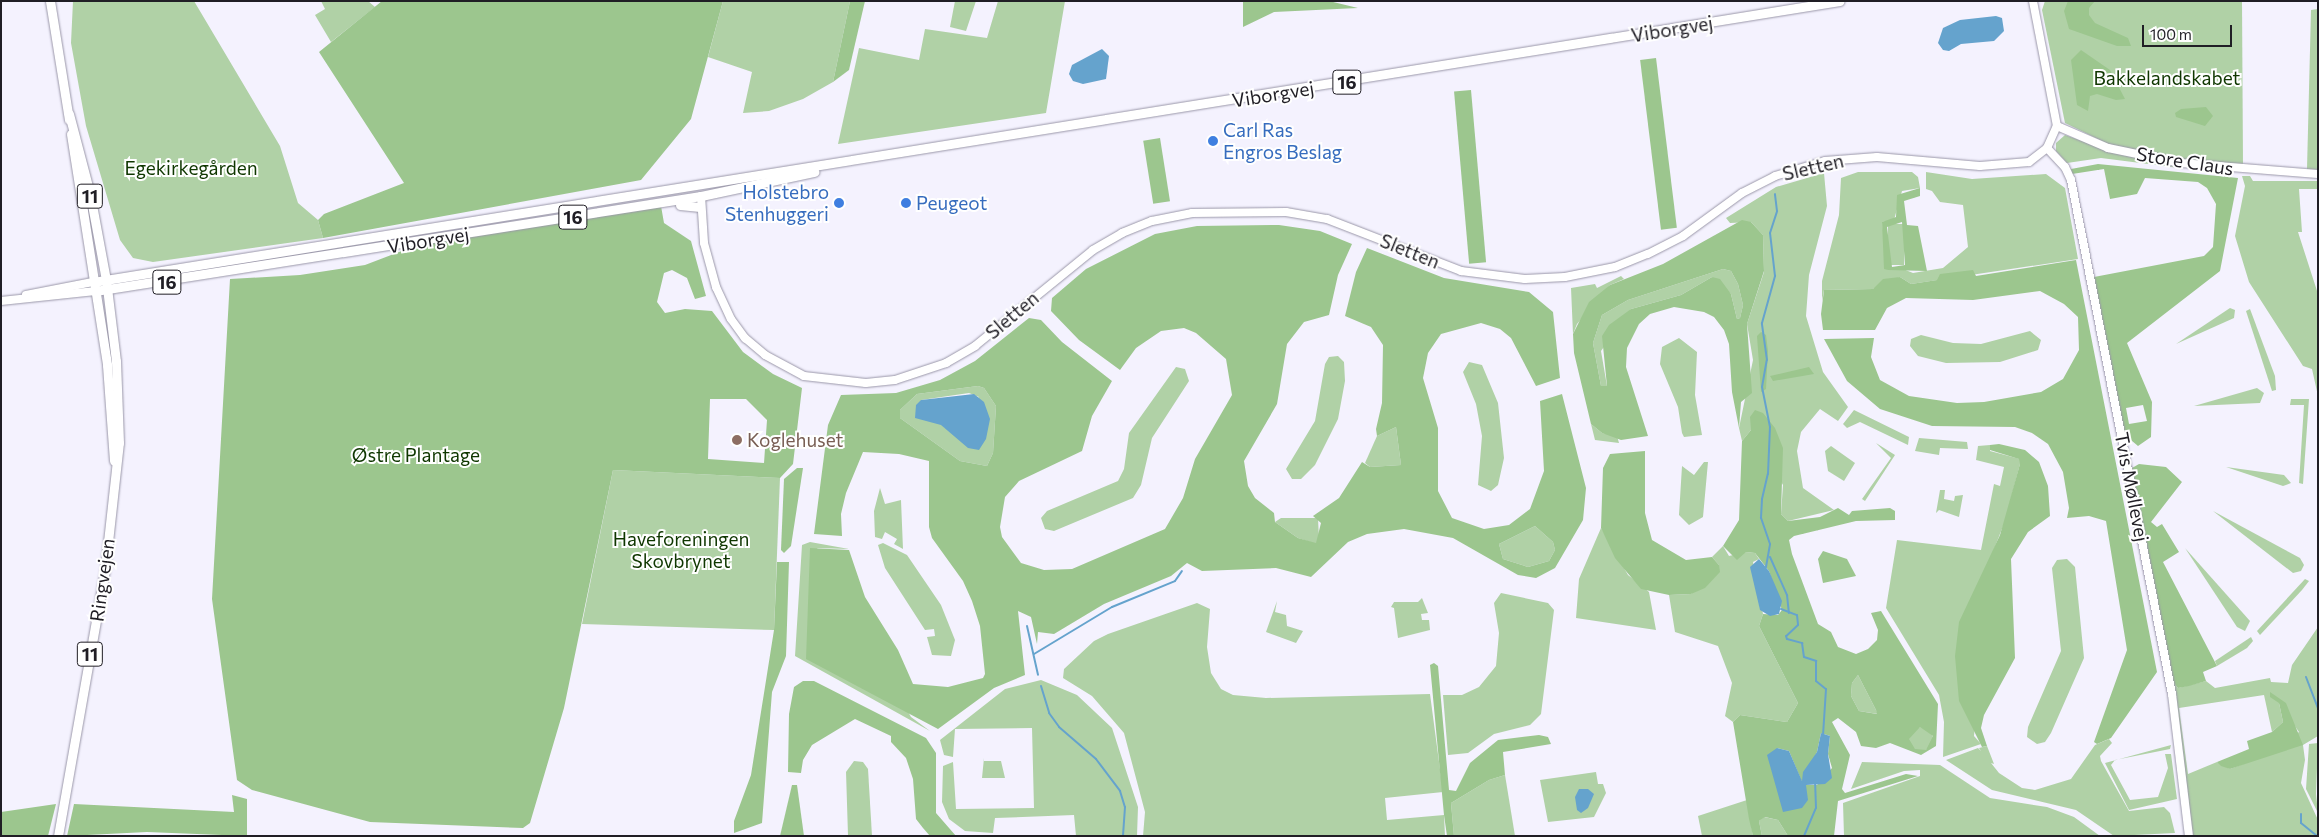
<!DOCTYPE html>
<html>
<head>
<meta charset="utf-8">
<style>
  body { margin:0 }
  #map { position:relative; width:2319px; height:837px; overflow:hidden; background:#f4f2fe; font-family:Commissioner,sans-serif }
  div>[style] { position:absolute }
  .green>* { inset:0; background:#b0d1a6; transform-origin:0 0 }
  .round { border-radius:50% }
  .forest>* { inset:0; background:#9cc68e; transform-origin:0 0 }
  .water>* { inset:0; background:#65a3cd }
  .stream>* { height:2px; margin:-1px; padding:0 1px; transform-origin:1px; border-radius:1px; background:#65a3cd }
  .roads { filter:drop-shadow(0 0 1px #9a97a9) drop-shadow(0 0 1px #9a97a9) }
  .secondary>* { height:8px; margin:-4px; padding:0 4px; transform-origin:4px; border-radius:4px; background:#fff }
  .primary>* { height:9px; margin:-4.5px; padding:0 4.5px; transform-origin:4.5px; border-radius:4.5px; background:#fff }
  .dots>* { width:14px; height:14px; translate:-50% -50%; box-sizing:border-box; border:2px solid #fff; border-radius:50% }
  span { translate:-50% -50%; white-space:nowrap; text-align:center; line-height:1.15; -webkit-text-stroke:4px #fff; paint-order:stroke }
  .shield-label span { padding:1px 4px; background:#fff; border:1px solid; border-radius:4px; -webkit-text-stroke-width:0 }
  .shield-label { font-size:18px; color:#201e25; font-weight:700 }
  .street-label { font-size:19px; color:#201e25 }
  .park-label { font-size:19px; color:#0f3700 }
  .shop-label { font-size:19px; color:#366cbe }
  .left { translate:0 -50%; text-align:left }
  .right { translate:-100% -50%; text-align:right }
  .education-label { font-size:19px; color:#785e54 }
  .frame { position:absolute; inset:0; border:2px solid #201e25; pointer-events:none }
  .scale { position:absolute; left:2142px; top:25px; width:90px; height:22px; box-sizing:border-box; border:2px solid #201e25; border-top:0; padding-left:6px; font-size:15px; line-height:18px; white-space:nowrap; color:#201e25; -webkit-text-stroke:4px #fff; paint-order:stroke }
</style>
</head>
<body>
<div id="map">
  <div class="green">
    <div style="clip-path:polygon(73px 1px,194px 1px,280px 146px,298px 203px,318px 220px,323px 238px,153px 262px,133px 258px,120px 240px,86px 126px,71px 43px)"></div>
    <div style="clip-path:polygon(321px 1px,368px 1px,375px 7px,331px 42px,315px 15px,325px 9px)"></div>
    <div style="clip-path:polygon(723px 1px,850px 1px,833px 82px,803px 99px,769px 111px,743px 113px,752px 72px,708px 57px)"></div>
    <div style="clip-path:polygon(955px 1px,976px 1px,966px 31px,950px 27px)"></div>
    <div style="clip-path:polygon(998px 1px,1065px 1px,1046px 113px,838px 144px,859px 48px,919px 60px,925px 29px,987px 38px)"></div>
    <div style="clip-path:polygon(2045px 1px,2242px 1px,2243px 165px,2196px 162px,2108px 144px,2065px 123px,2042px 10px)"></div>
    <div style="clip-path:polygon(2318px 9px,2318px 170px,2307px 169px,2311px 10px)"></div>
    <div style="clip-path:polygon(2065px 135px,2119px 154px,2180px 168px,2101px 158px,2067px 163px,2056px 151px,2056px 143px)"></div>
    <div style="clip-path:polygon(1858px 172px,1912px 172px,1918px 177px,1920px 188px,1902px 191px,1894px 220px,1882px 222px,1888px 270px,1903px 269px,1913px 273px,1943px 268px,1968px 247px,1963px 205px,1940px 202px,1932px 191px,1926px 189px,1926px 172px,1972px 179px,2046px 174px,2065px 188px,2078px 259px,1911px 284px,1900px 277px,1873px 289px,1824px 290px,1822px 301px,1822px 281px,1839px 215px,1841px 178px)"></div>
    <div style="clip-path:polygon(1824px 173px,1827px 206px,1809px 275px,1806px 316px,1823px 372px,1848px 407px,1838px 421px,1820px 409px,1801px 432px,1797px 451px,1803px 488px,1834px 510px,1788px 521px,1781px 514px,1783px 485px,1751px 430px,1742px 441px,1739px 428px,1753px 360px,1747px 324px,1764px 272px,1763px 235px,1751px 222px,1730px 223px,1726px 218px,1776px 187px)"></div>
    <div style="clip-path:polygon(2242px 176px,2250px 176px,2253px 181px,2318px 181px,2318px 189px,2299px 189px,2302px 232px,2298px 232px,2318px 294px,2318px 396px,2312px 369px,2303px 366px,2249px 282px,2235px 236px,2245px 186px)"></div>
    <div style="left:1888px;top:224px;width:16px;height:41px"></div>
    <div style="clip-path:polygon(1723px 269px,1731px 271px,1738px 284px,1743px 305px,1740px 318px,1737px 319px,1731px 294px,1712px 277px,1681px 295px,1631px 309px,1601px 351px,1607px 386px,1601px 386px,1593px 343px,1602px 315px,1628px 300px)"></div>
    <div style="clip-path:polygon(1621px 276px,1624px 279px,1610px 285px,1577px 324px,1573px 334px,1571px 288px,1595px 284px,1597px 288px)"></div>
    <div style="clip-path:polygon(2230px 308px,2235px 310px,2234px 318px,2176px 344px)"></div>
    <div style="clip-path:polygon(2250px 309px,2275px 376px,2276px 390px,2272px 391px,2246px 311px)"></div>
    <div style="clip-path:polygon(2030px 331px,2041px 340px,2038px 350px,2000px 362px,1946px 363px,1918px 356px,1910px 346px,1911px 339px,1921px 335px,1953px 343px,1981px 344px)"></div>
    <div style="clip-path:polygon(1679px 338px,1697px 352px,1695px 395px,1702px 435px,1684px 437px,1682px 433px,1678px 407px,1660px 364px,1662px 347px)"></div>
    <div style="clip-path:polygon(1338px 356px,1344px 362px,1345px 381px,1338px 419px,1315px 465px,1301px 479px,1292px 479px,1286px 469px,1315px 421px,1325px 364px,1329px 357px)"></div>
    <div style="clip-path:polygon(1469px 362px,1482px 365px,1498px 403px,1504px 458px,1498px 485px,1491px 491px,1478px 485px,1482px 436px,1476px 404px,1463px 372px)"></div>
    <div style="clip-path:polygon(1176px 367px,1185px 369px,1189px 381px,1152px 438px,1141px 485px,1133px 498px,1054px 531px,1045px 529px,1041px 518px,1047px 511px,1118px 481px,1124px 469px,1129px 433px)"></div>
    <div style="clip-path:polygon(evenodd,978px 386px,984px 388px,996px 406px,993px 453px,987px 466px,960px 461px,900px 418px,900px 410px,917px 394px,978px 386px,969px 393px,979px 397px,945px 428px,921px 400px,969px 393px)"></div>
    <div style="clip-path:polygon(2257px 388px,2264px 393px,2260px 403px,2194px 406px)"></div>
    <div style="clip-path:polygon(2291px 399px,2309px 399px,2303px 484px,2299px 483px,2304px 405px,2290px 405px)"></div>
    <div style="clip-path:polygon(1854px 410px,1909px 437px,1908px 445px,1860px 422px,1847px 428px,1843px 424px)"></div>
    <div style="clip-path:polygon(1591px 424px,1602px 433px,1617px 436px,1619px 443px,1595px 440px)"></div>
    <div style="clip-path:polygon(1396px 427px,1401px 465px,1370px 467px,1365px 463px,1377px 436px)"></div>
    <div style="clip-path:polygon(1919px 438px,1967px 442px,1968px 449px,1940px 448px,1939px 455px,1915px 451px)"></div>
    <div style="clip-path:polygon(1876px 443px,1895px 455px,1865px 501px,1862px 499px,1891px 458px)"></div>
    <div style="clip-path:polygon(1990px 445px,1990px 451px,2020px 459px,2020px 464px,2005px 521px,1989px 562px,1974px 736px,1981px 744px,1943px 757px,1944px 722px,1939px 695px,1886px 608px,1897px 540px,1981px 550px,1994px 484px,2000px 486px,2004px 467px,1976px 460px,1978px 446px)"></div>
    <div style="clip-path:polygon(1831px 446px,1855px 463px,1844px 481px,1828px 471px,1825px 451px)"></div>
    <div style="clip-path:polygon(1704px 462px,1708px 462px,1703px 517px,1689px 525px,1679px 515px,1682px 466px,1694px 475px)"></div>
    <div style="clip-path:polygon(2226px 467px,2284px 475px,2291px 483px,2283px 486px)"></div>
    <div style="clip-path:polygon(613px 470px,780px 478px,774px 630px,582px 624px)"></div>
    <div style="clip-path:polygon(880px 488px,885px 504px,901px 500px,903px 549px,894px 544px,897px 539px,885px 532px,882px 539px,875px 537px,874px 511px)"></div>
    <div style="clip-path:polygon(1940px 490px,1945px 490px,1944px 499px,1954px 501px,1955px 496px,1963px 495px,1959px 517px,1939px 510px,1936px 513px)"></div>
    <div style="clip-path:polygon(2213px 511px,2300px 558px,2304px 565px,2301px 571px,2293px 573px)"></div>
    <div style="clip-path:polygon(1281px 518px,1318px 518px,1319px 540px,1316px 544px,1298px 538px,1275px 522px)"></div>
    <div style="clip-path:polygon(1535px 526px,1553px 542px,1555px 550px,1549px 561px,1528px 567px,1503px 559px,1499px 544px)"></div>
    <div style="clip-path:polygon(1601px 528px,1628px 575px,1649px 592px,1656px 630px,1576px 618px,1579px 579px)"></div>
    <div style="clip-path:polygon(810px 542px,849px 549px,817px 548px,911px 717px,930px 731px,795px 656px,802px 545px)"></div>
    <div style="clip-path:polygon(883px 543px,907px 555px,941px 605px,955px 640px,951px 656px,932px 655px,927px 637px,935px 636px,934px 629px,925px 630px,885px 568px,878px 545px)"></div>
    <div style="clip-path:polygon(1723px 546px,1729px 556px,1746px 552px,1755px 553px,1759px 559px,1753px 562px,1763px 614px,1759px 626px,1798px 703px,1787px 722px,1740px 715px,1733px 722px,1725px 716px,1732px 683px,1718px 646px,1675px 632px,1669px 595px,1691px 594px,1719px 565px,1712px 557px)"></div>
    <div style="clip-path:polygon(2185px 548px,2250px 621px,2245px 631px,2237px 627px)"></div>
    <div style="clip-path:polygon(2067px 559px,2075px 567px,2084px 658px,2051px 733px,2045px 742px,2037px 744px,2027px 737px,2028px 727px,2061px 651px,2052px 568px,2057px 560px)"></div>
    <div style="clip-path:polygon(2305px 579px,2309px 581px,2302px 590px,2260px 635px,2257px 631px)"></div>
    <div style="clip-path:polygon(1501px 593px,1548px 603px,1554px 610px,1541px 714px,1530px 725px,1494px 734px,1468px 753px,1448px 755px,1443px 695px,1462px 695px,1479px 687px,1496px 666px,1499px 633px,1494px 603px)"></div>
    <div style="clip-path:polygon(1422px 598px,1428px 613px,1421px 614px,1422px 620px,1429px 620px,1430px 630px,1398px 638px,1394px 608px,1391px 607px,1394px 602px,1418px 602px)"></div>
    <div style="clip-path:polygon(1277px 601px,1275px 612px,1286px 615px,1287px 626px,1303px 631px,1296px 643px,1266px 632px)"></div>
    <div style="clip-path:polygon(1197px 603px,1210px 609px,1207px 647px,1211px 673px,1221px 689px,1233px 695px,1266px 698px,1430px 694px,1443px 792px,1385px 798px,1387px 820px,1444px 815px,1445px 836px,1143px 836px,1145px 812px,1124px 733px,1092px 696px,1063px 678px,1064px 669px,1094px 641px,1108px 634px)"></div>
    <div style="clip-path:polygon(evenodd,2318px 627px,2318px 736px,2303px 745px,2305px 760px,2301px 783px,2318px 820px,2318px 836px,2193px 836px,2173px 682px,2178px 688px,2206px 681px,2215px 688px,2270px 678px,2271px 682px,2288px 683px,2292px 665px,2318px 627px,2264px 695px,2272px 732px,2283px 722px,2279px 703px,2299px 732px,2259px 758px,2230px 769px,2217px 762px,2188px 774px,2179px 708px,2264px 695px)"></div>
    <div style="clip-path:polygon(2251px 637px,2253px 641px,2247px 648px,2217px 666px,2215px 661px)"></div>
    <div style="clip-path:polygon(1858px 675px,1876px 710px,1878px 714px,1859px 711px,1851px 696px,1852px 683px)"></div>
    <div style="clip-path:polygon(1041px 680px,1077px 695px,1112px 728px,1138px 807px,1137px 836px,1076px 836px,1074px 815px,995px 818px,993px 833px,965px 831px,949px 819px,942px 802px,943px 766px,953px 762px,956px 809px,1034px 808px,1032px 728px,955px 729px,953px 757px,944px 755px,940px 740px,1005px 689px)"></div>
    <div class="round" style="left:1909px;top:727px;width:24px;height:24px"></div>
    <div style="clip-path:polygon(2109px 739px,2112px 743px,2100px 756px,2101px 761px,2129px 811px,2164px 807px,2170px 813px,2175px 833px,2114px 836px,2076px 810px,1992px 790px,1946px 760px,1978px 748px,1981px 751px,1979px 748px,1987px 746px,1994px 764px,1991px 763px,1999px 773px,2022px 788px,2035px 790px,2071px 779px,2095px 745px)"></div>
    <div style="clip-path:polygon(2318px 743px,2316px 794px,2318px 813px,2306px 789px,2309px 744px)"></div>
    <div style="clip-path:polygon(2171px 745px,2170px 749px,2115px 760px,2111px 765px,2130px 800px,2158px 797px,2168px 768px,2165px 754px,2171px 754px,2177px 799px,2129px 810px,2105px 763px)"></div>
    <div style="clip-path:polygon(984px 758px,984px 761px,1001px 761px,1005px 778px,982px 778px)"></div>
    <div style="clip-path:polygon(854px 761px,863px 762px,868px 769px,872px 836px,848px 836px,846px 772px)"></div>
    <div style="clip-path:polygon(1862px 762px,1940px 765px,1990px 798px,2047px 807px,2074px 817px,2100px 836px,1844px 836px,1843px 803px,1920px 776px,1920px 770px,1904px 771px,1851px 789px)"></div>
    <div style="clip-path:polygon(1596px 772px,1598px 784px,1603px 784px,1606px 793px,1594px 817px,1548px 822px,1540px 780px)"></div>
    <div style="clip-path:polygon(1505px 775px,1515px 836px,1454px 836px,1451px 803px,1489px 780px)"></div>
    <div style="clip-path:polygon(1747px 800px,1753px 836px,1702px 836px,1698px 816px)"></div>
    <div style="clip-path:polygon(1764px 817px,1778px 820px,1788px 836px,1762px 836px,1759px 821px)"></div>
  </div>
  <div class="forest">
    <div style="clip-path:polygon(382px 1px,723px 1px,691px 119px,641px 180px,323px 238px,318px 220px,324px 214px,404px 183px,319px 52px)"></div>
    <div style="clip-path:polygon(850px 1px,865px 1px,849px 70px,833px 82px)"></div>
    <div style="clip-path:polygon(1243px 1px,1329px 1px,1358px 8px,1274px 12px,1243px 27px)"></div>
    <div style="clip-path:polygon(2068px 1px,2095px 1px,2089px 8px,2089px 15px,2095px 23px,2128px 38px,2131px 46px,2117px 46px,2069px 29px,2064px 11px)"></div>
    <div style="clip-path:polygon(2081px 50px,2110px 70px,2125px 99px,2116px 100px,2097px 94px,2090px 96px,2088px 111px,2077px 105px,2071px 60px)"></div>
    <div style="left:1656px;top:58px;width:171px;height:16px;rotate:83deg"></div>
    <div style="left:1471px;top:90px;width:173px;height:17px;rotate:85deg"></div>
    <div style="clip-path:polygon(2206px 107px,2213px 116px,2205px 126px,2176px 117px,2175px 113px,2181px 109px)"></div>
    <div style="left:1160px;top:138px;width:64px;height:17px;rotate:81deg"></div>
    <div style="clip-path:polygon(evenodd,2098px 164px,2238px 178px,2220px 271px,2127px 343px,2152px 402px,2151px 437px,2138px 446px,2125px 435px,2094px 277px,2204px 256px,2213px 247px,2216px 204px,2207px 188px,2198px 182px,2145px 178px,2137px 194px,2110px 199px,2104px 169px,2072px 174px,2071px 169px,2098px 164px,2143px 405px,2147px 421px,2129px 424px,2126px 408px,2143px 405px)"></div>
    <div style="clip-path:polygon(evenodd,1920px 188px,1920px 196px,1904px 201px,1907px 225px,1918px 226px,1927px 271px,1888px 270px,1884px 269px,1882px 222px,1896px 217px,1897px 195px,1920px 188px,1902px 222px,1905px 265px,1892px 267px,1887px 227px,1902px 222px)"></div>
    <div style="clip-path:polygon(evenodd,661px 206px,664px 223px,691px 241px,706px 296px,695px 299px,687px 278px,672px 270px,664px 273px,657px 302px,665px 313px,685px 309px,712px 311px,743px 352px,773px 374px,802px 388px,793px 464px,780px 478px,613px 470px,564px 708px,530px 823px,523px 828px,370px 822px,252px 790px,237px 780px,212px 599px,230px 279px,300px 275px,365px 265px,420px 244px,661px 206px,710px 399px,746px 399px,767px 420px,764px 463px,708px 459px,710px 399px)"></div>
    <div style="clip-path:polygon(evenodd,1742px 220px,1751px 222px,1763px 235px,1764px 271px,1747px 324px,1752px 393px,1741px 402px,1739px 428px,1732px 392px,1729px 344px,1724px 330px,1714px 317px,1704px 312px,1674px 307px,1650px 314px,1639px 324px,1627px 348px,1626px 367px,1648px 436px,1621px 440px,1602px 433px,1591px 424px,1574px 353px,1573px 334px,1589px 302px,1610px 285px,1663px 264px,1742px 220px,1723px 269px,1731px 271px,1738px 284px,1743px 305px,1740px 318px,1737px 319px,1731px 294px,1720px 279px,1712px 277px,1681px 295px,1631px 309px,1609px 325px,1602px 336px,1607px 386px,1601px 386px,1593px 343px,1602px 315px,1628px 300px,1723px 269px)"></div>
    <div style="clip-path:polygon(evenodd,1279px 225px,1320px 231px,1352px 244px,1338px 275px,1329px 315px,1304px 322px,1287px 344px,1277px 404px,1244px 461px,1248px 486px,1255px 498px,1274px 513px,1275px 522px,1298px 538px,1316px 543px,1321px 523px,1313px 516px,1339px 498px,1362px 462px,1370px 467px,1401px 465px,1396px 427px,1377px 436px,1376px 429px,1382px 403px,1383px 345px,1371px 327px,1345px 316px,1356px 272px,1367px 248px,1444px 278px,1529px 292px,1553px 312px,1560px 378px,1536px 386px,1511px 338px,1500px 329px,1481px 323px,1441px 334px,1428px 353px,1423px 378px,1438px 428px,1438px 491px,1452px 518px,1484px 529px,1509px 525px,1530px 509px,1544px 471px,1540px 401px,1562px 394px,1586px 488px,1583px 520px,1555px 568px,1536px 578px,1518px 575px,1453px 538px,1404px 529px,1367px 534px,1348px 542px,1311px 577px,1276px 568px,1202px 571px,1187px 563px,1171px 576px,1104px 604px,1054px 634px,1038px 632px,1037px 644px,1031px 617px,1018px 611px,1025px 675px,994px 688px,938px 729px,806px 659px,810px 548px,849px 550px,865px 597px,898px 650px,913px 684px,948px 687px,983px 678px,985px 674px,980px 626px,972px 601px,963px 581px,932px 538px,929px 527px,929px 461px,899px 454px,863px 452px,846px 493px,841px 514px,842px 536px,814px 534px,828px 425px,841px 395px,896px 393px,940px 380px,975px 361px,1029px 318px,1041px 320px,1062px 342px,1112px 381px,1092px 416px,1082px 451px,1019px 481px,1005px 497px,1000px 527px,1002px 537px,1021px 563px,1044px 570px,1072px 569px,1165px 529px,1183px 498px,1195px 459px,1232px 395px,1226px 359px,1196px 333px,1184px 328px,1161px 331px,1136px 348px,1120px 370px,1079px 340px,1051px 311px,1052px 298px,1086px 269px,1155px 234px,1197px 226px,1279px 225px,978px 386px,984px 388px,996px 406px,993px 453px,987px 466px,960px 461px,900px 418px,900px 410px,917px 394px,978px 386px,1279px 225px,1535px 526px,1553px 542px,1555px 550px,1549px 561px,1528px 567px,1503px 559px,1499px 544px,1535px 526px)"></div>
    <div style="clip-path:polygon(2076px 260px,2157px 672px,2111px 738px,2097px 744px,2094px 742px,2127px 650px,2106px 521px,2089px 516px,2067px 518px,2069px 508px,2063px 472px,2048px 444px,2032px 433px,2015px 427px,1932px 426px,1880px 409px,1847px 381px,1824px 339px,1874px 338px,1871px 357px,1880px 380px,1909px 396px,1957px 403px,1984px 402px,2041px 392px,2063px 379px,2079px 350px,2078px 317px,2064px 304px,2040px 291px,1973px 300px,1906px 298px,1887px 308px,1875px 330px,1823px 330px,1821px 314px,1824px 290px,1873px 289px,1883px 279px,1900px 277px,1911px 284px,1937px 280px,1940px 274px,1973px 270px,1976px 276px)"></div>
    <div style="clip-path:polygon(1761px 332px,1766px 335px,1768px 351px,1766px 389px,1761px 392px,1757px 336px)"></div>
    <div style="clip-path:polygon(1809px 367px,1814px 374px,1773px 381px,1770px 376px)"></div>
    <div style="clip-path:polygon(evenodd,1755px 410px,1763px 413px,1775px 428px,1783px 448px,1781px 514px,1788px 521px,1820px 517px,1838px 508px,1849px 515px,1852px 511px,1890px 508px,1895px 511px,1895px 520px,1856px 521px,1794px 536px,1789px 540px,1792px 554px,1818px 624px,1831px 632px,1838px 647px,1856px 654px,1868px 649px,1877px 640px,1878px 630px,1871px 613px,1881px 611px,1938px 704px,1936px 746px,1921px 755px,1890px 743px,1876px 748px,1861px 746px,1856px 732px,1838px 718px,1832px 722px,1850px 755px,1842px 789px,1845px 793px,1906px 774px,1918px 776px,1838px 801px,1834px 836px,1788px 836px,1778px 820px,1765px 817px,1759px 821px,1762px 836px,1753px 836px,1749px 819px,1733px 722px,1740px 715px,1787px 722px,1798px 703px,1759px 626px,1763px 614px,1778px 615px,1782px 610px,1769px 571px,1755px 553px,1746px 552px,1737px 560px,1723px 546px,1739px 520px,1742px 441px,1751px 430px,1750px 417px,1755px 410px,1858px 675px,1876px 710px,1877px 714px,1859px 711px,1851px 696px,1852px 683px,1858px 675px,1755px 410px,1920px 727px,1933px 736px,1926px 750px,1915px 749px,1909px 739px,1920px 727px,1755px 410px,1821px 733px,1830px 736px,1828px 754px,1832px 768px,1817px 785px,1806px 785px,1805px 792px,1777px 748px,1789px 751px,1802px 782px,1817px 752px,1821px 733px)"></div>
    <div style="clip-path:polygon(1999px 444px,2025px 450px,2039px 462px,2048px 486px,2050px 516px,2028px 532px,2011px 559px,2015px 658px,1984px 715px,1981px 728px,1987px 746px,1982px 747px,1959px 701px,1955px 656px,1959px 622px,2000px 535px,2020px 464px,2019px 459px,1990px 450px,1990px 445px)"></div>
    <div style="clip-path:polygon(1645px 451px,1645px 513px,1652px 540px,1686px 560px,1712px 557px,1719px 565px,1720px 572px,1705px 588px,1691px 594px,1669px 595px,1641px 589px,1615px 558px,1601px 528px,1603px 468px,1610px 454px)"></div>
    <div style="clip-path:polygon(2139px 464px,2166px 467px,2182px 482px,2151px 522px,2157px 527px,2162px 524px,2179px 552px,2163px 562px,2217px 666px,2203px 672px,2206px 681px,2189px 686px,2178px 688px,2173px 682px,2132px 468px)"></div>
    <div style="clip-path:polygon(797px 468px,803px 468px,791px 546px,784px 553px,781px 550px,784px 479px)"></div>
    <div style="clip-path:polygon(1823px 551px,1847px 559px,1856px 576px,1823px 583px,1818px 559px)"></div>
    <div style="clip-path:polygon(777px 562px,789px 562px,786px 656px,772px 692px,762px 823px,734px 833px,734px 821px,751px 775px,774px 630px)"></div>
    <div style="clip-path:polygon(1434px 663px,1438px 666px,1449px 790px,1456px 791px,1470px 763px,1498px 740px,1539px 735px,1548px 737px,1551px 744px,1503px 752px,1505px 775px,1489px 780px,1451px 803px,1454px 836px,1447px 836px,1444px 815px,1430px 665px)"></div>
    <div style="clip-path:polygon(803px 681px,814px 681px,926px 738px,936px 753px,936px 813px,956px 836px,930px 836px,923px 828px,916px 819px,913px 779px,906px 758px,891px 742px,891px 736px,855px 719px,812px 745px,803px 760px,801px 773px,788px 772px,789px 714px,794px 687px)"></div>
    <div style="clip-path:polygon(2270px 692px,2286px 703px,2303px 745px,2230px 769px,2221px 766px,2217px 762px,2249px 749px,2247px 741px,2272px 732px,2283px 722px,2279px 703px,2270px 697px)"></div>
    <div style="clip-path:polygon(792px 785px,797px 785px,804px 836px,780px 836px)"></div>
    <div style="clip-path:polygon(232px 795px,247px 799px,247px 836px,147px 832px,67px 836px,74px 804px,234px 812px)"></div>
    <div style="clip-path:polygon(56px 804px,48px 836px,1px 836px,1px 812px)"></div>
  </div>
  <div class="water">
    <div style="clip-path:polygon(1996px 16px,2002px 18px,2004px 31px,1994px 41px,1961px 44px,1949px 51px,1943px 50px,1938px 43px,1943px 28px,1960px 20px)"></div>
    <div style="clip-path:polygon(1102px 49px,1109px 56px,1106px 79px,1083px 84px,1073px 81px,1069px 74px,1072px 65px)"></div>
    <div style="clip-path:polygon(974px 394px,984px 402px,990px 419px,986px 439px,979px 450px,968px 448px,941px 425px,915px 418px,916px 405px,921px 400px)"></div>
    <div style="clip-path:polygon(1759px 559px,1769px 571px,1782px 601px,1779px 614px,1770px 616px,1760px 610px,1750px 567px)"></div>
    <div style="clip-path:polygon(1821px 733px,1830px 736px,1828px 754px,1832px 778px,1825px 784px,1806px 785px,1808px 800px,1802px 808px,1783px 812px,1767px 755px,1777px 748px,1789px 751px,1802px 781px,1803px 772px,1817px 752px)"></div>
    <div style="clip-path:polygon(1579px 789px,1588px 789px,1594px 794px,1588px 808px,1581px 813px,1577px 810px,1575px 797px)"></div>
  </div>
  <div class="stream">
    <div style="left:1770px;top:557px;width:42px;rotate:65.9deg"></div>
    <div style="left:1787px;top:595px;width:18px;rotate:84deg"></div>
    <div style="left:1766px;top:567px;width:23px;rotate:-80deg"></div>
    <div style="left:1770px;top:544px;width:28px;rotate:-109deg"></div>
    <div style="left:1761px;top:518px;width:19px;rotate:-87deg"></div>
    <div style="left:1762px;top:499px;width:26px;rotate:-77deg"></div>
    <div style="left:1768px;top:474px;width:47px;rotate:-87.6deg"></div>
    <div style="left:1770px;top:427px;width:41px;rotate:-101.3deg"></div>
    <div style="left:1762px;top:387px;width:27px;rotate:-80deg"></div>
    <div style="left:1767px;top:360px;width:37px;rotate:-98deg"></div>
    <div style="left:1762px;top:323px;width:49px;rotate:-74.5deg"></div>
    <div style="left:1775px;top:276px;width:43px;rotate:-96.6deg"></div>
    <div style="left:1770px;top:233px;width:23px;rotate:-72deg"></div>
    <div style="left:1777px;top:211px;width:17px;rotate:-97deg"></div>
    <div style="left:1781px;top:609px;width:17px;rotate:21deg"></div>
    <div style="left:1797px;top:615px;width:10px;rotate:84deg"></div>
    <div style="left:1798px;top:625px;width:16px;rotate:137deg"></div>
    <div style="left:1786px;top:636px;width:3px;rotate:72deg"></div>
    <div style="left:1787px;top:639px;width:16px;rotate:15deg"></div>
    <div style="left:1802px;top:643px;width:14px;rotate:82deg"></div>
    <div style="left:1804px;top:657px;width:13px;rotate:18deg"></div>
    <div style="left:1816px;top:661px;width:20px;rotate:90deg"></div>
    <div style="left:1816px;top:681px;width:13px;rotate:39deg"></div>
    <div style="left:1826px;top:689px;width:46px;rotate:93.7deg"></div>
    <div style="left:1027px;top:626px;width:50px;rotate:77.3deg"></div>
    <div style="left:1034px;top:654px;width:91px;rotate:-31.1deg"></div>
    <div style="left:1112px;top:607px;width:68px;rotate:-22.4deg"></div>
    <div style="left:1175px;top:581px;width:12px;rotate:-55deg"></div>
    <div style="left:2306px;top:677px;width:33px;rotate:69deg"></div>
    <div style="left:1041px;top:686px;width:28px;rotate:73deg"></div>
    <div style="left:1049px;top:713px;width:17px;rotate:54deg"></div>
    <div style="left:1059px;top:727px;width:49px;rotate:40.9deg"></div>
    <div style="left:1096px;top:759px;width:40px;rotate:53deg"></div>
    <div style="left:1120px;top:791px;width:17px;rotate:73deg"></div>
    <div style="left:1125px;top:807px;width:29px;rotate:94deg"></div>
    <div style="left:2301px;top:814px;width:9px;rotate:90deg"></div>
    <div style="left:2301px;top:823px;width:21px;rotate:39deg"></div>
    <div style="left:1804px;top:836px;width:30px;rotate:-67deg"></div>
    <div style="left:1816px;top:808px;width:24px;rotate:-92deg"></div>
  </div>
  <div class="roads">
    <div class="secondary">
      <div style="left:2057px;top:126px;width:56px;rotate:23.3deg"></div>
      <div style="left:2108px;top:148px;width:75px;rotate:11.6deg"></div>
      <div style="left:2181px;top:163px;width:137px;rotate:4.6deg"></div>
      <div style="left:2047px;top:148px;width:26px;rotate:47deg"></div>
      <div style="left:2065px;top:167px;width:14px;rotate:65deg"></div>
      <div style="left:2071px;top:180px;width:524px;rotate:78.88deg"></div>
      <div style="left:2172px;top:694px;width:143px;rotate:83.2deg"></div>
      <div style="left:701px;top:196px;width:47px;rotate:86.3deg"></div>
      <div style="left:704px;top:243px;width:46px;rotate:74.7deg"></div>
      <div style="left:716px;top:287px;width:35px;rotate:65deg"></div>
      <div style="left:731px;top:319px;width:24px;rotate:54deg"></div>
      <div style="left:745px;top:338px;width:26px;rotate:40deg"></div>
      <div style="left:765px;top:355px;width:44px;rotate:28.3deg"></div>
      <div style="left:804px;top:376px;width:62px;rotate:6.4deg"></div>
      <div style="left:866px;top:383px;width:29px;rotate:-6deg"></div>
      <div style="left:895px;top:380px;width:54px;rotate:-18.4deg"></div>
      <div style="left:946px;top:363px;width:34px;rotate:-30deg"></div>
      <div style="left:975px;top:346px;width:152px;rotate:-39.1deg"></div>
      <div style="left:1093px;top:250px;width:34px;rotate:-30deg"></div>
      <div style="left:1122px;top:233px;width:32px;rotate:-22deg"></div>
      <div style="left:1152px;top:221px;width:41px;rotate:-11.3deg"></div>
      <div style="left:1192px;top:213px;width:94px;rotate:-0.6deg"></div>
      <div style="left:1286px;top:212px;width:42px;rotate:9.7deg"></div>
      <div style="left:1327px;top:219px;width:144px;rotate:21.2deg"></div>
      <div style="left:1461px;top:271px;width:64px;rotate:7.1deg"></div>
      <div style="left:1525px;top:279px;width:40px;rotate:-2.9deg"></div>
      <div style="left:1565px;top:277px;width:51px;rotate:-11.3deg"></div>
      <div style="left:1615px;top:267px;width:35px;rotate:-22deg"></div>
      <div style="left:1648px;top:254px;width:39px;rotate:-27deg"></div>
      <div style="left:1683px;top:236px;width:73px;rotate:-36.1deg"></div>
      <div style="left:1742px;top:193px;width:37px;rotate:-27deg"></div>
      <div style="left:1775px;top:176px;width:52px;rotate:-16.7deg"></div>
      <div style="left:1825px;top:161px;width:52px;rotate:-4.4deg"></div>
      <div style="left:1877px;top:157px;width:103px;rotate:5deg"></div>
      <div style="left:1980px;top:166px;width:49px;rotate:-4.7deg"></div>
      <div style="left:2029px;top:162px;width:23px;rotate:-38deg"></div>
      <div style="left:2047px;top:148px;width:24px;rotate:-66deg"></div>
      <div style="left:2057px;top:126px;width:127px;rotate:-100.9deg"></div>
      <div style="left:26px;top:295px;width:68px;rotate:-11deg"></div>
      <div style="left:1px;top:301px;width:95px;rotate:-6.1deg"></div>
    </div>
    <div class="primary">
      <div style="left:50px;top:1px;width:120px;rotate:80.9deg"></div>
      <div style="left:71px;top:134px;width:234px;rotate:81.1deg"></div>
      <div style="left:107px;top:365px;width:96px;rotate:85.8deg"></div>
      <div style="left:680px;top:205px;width:20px;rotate:6deg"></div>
      <div style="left:93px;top:282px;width:1769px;rotate:-9.14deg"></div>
      <div style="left:95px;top:291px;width:613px;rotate:-8.91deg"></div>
      <div style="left:701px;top:196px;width:116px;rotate:-12deg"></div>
      <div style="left:58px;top:836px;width:271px;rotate:-80deg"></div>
      <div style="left:105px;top:569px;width:127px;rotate:-83.7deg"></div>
      <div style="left:119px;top:443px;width:82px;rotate:-92.1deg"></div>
      <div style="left:116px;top:361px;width:82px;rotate:-97deg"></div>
      <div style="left:106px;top:280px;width:87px;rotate:-100.5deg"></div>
      <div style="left:90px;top:194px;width:83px;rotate:-104.7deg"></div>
    </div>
  </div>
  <div class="dots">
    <div style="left:1213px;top:141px;background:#3f7fe0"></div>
    <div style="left:839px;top:203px;background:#3f7fe0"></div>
    <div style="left:906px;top:203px;background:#3f7fe0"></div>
    <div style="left:737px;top:440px;background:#8d6e63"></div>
  </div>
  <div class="shield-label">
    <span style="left:1347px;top:82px">16</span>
    <span style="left:90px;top:196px">11</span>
    <span style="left:573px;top:217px">16</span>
    <span style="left:167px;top:282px">16</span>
    <span style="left:90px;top:654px">11</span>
  </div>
  <div class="street-label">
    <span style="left:1672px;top:29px;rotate:-9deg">Viborgvej</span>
    <span style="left:1273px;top:94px;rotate:-9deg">Viborgvej</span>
    <span style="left:2185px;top:161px;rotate:9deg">Store Claus</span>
    <span style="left:1813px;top:167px;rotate:-13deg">Sletten</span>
    <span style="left:428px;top:240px;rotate:-9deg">Viborgvej</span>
    <span style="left:1410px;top:251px;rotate:22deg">Sletten</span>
    <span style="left:1012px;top:315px;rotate:-40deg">Sletten</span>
    <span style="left:2132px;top:487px;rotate:79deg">Tvis Møllevej</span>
    <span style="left:102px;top:580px;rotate:-82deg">Ringvejen</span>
  </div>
  <div class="park-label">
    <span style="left:2167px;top:78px">Bakkelandskabet</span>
    <span style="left:191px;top:168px">Egekirkegården</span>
    <span style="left:416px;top:455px">Østre Plantage</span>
    <span style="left:681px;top:550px">Haveforeningen<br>Skovbrynet</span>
  </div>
  <div class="shop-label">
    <span class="left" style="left:1223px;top:141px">Carl Ras<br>Engros Beslag</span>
    <span class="right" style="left:829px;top:203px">Holstebro<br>Stenhuggeri</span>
    <span class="left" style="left:916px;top:203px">Peugeot</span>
  </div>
  <div class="education-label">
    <span class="left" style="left:747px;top:440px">Koglehuset</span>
  </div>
  <div class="frame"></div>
  <div class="scale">100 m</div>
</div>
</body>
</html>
